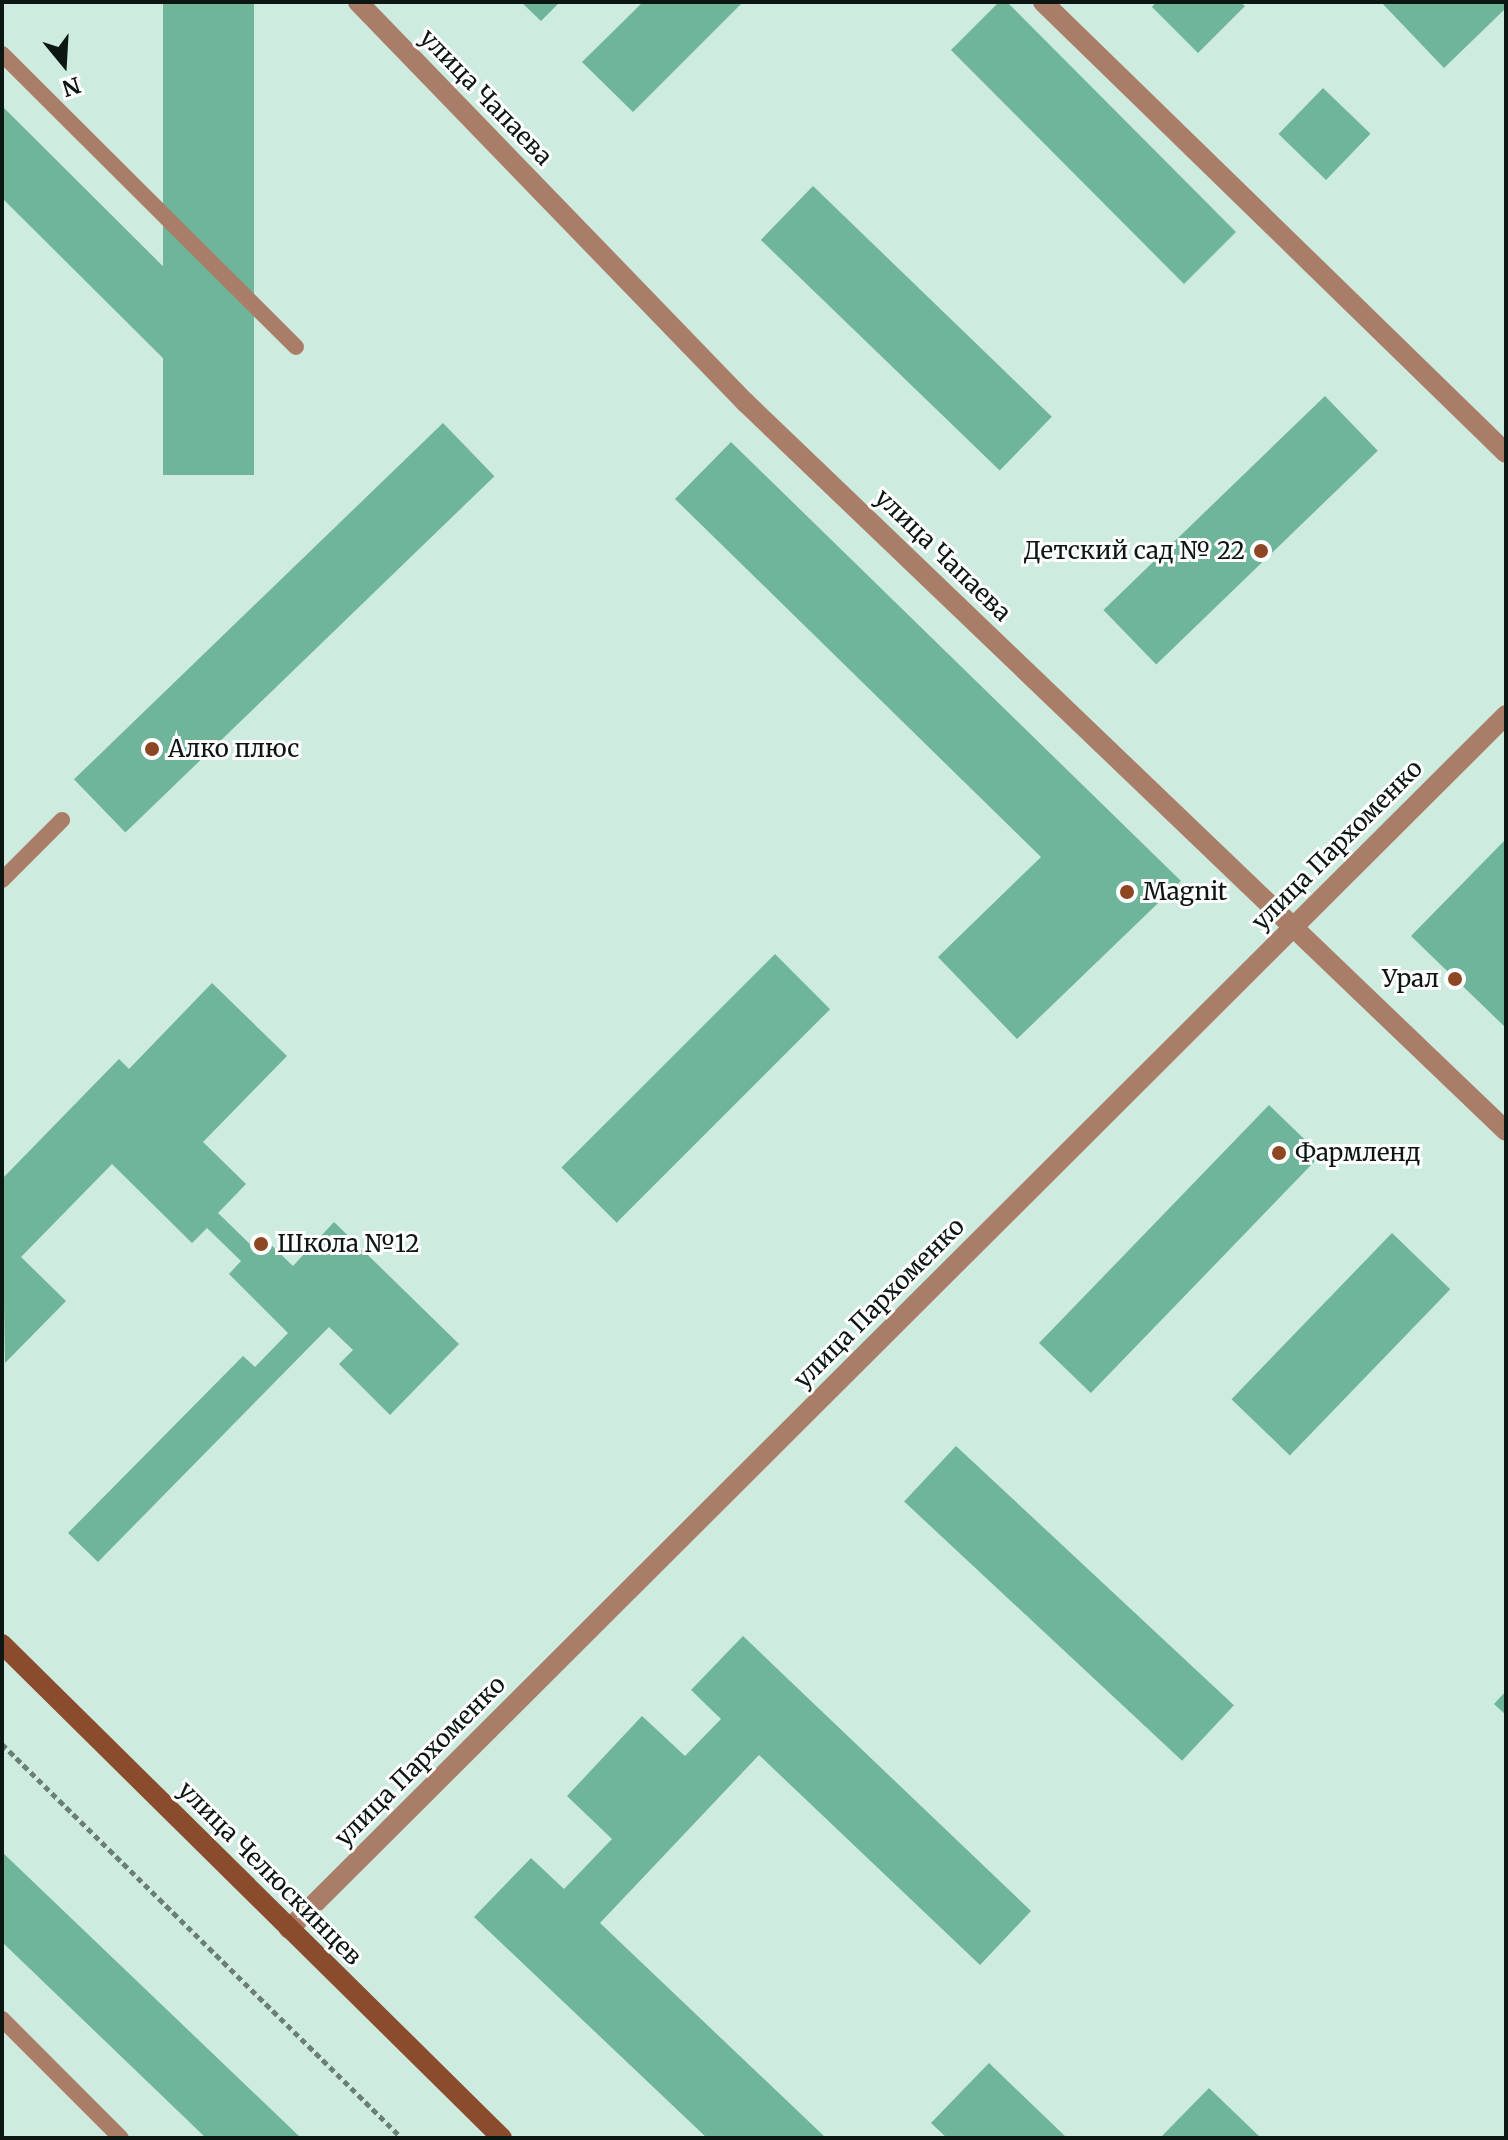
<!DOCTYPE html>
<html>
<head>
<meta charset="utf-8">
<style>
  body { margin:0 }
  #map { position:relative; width:1508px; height:2140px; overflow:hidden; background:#cdebde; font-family:Merriweather,serif }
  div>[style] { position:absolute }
  .building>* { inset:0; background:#6eb59a; transform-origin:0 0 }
  .path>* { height:5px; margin-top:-2.5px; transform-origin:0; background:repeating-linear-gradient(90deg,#6b7f77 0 6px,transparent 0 10px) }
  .lane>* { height:16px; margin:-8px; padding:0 8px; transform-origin:8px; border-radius:8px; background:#aa7d69 }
  .street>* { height:20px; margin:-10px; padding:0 10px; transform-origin:10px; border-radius:10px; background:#aa7d69 }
  .secondary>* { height:20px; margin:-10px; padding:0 10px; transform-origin:10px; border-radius:10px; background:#8b4b2d }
  .dots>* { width:22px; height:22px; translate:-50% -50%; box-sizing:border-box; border:4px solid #fff; border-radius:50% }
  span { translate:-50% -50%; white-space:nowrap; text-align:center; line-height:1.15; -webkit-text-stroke:6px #fff; paint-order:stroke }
  .street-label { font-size:24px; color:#0c1713 }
  .poi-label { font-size:24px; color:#0c1713 }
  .right { translate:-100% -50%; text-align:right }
  .left { translate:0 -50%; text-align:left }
  .frame { position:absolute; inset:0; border:4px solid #0c1713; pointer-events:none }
  .north { position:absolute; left:24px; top:24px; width:80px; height:80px; -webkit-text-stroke:6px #fff; paint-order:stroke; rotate:162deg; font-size:22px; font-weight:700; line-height:32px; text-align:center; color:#0c1713 }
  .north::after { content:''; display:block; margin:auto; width:28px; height:36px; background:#0c1713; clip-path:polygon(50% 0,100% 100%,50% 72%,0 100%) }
</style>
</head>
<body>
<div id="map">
  <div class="building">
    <div style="left:163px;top:2px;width:91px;height:473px"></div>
    <div style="clip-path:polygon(521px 2px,560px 2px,541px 21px)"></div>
    <div style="clip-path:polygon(643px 2px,743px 2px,633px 112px,582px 62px)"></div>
    <div style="clip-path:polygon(999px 2px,1007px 2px,1236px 232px,1184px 284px,951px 50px)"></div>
    <div style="clip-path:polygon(1156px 2px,1240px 2px,1245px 6px,1198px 53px,1152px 7px)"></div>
    <div style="clip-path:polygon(1381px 2px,1506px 2px,1506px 8px,1444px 68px)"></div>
    <div style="left:1323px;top:88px;width:66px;height:64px;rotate:44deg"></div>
    <div style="clip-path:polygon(2px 106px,231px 334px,185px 380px,2px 198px)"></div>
    <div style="left:813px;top:186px;width:332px;height:75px;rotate:44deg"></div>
    <div style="left:1325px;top:396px;width:76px;height:308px;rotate:46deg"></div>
    <div style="left:443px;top:423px;width:74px;height:513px;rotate:46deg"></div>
    <div style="clip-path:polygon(731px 442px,1181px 881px,1017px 1039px,938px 957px,1041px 857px,675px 499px)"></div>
    <div style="clip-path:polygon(1506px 839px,1506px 1028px,1411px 936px)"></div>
    <div style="left:775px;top:954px;width:78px;height:302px;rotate:45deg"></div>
    <div style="clip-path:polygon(212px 983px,287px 1056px,203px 1142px,246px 1184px,218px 1213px,255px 1249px,265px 1239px,293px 1266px,334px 1222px,459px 1344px,390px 1415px,339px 1364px,353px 1350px,329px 1327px,98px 1562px,68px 1533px,243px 1356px,255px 1367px,288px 1333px,229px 1274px,241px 1261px,207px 1228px,192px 1243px,112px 1164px,21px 1257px,66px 1301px,5px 1363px,2px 1179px,119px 1059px,129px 1069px)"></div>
    <div style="left:1269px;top:1105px;width:72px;height:331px;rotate:44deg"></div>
    <div style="left:1392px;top:1233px;width:81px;height:231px;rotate:44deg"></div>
    <div style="left:956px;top:1446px;width:380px;height:76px;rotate:43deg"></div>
    <div style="clip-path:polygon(743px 1636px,1031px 1911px,980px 1965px,759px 1755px,600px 1923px,826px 2138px,707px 2138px,474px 1917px,531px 1858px,564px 1889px,612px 1839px,567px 1796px,642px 1716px,685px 1756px,721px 1719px,691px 1690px)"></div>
    <div style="clip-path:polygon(1506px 1691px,1506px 1715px,1494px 1704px)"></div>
    <div style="clip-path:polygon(2px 1852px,301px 2138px,206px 2138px,2px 1942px)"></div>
    <div style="clip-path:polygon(989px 2063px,1067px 2138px,947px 2138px,931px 2123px)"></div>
    <div style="clip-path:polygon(1209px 2088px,1261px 2138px,1160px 2138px)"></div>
  </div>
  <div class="path">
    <div style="left:2px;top:1744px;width:561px;rotate:44.57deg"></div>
  </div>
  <div class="lane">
    <div style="left:2px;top:54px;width:415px;rotate:44.9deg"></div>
    <div style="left:2px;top:880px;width:85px;rotate:-45deg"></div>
    <div style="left:2px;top:2019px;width:168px;rotate:45deg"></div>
  </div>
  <div class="street">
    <div style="left:358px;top:2px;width:557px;rotate:45.95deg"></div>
    <div style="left:745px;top:402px;width:1054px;rotate:43.77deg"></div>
    <div style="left:1043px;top:2px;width:646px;rotate:44.25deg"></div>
    <div style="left:289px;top:1929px;width:1719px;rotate:-44.93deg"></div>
  </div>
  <div class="secondary">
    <div style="left:2px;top:1644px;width:703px;rotate:44.65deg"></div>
  </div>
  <div class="dots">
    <div style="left:1261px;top:551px;background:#8e4723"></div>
    <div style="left:152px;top:749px;background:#8e4723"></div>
    <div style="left:1127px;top:892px;background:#8e4723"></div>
    <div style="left:1455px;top:979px;background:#8e4723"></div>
    <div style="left:1279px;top:1153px;background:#8e4723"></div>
    <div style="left:261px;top:1244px;background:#8e4723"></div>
  </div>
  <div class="street-label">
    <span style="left:486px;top:97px;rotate:46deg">улица Чапаева</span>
    <span style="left:943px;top:555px;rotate:44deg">улица Чапаева</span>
    <span style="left:1337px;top:845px;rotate:-45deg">улица Пархоменко</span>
    <span style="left:879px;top:1303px;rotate:-45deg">улица Пархоменко</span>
    <span style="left:420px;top:1761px;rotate:-45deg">улица Пархоменко</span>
    <span style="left:270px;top:1873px;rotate:45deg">улица Челюскинцев</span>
  </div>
  <div class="poi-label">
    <span class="right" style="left:1245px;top:551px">Детский сад № 22</span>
    <span class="left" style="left:168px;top:749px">Алко плюс</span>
    <span class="left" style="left:1143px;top:892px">Magnit</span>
    <span class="right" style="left:1439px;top:979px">Урал</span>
    <span class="left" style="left:1295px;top:1153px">Фармленд</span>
    <span class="left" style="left:277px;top:1244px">Школа №12</span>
  </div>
  <div class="frame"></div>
  <div class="north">N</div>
</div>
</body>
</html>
